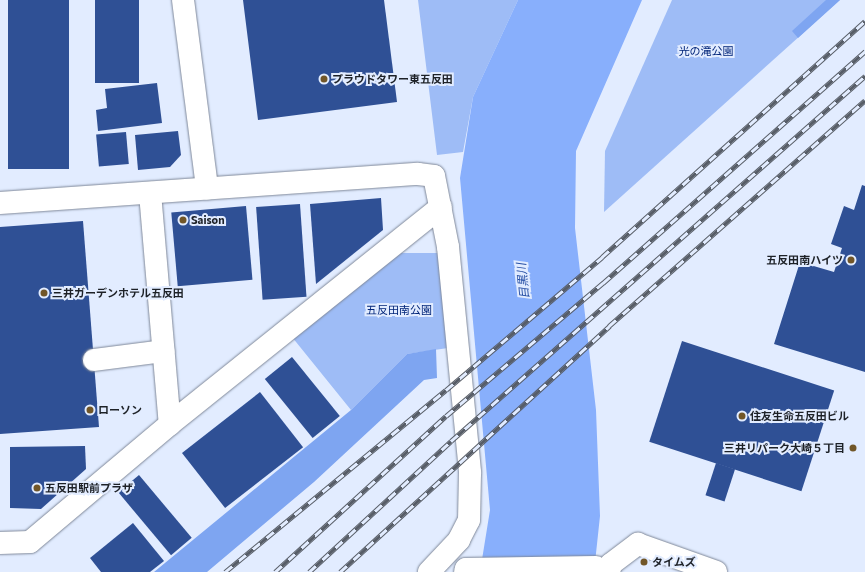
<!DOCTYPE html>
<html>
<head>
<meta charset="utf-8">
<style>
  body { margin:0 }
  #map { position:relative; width:865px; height:572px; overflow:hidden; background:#e2ecff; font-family:Commissioner,"Noto Sans JP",sans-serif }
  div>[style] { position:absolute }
  .green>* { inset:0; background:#9ebcf6 }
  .forest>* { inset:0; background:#7ea5f1 }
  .water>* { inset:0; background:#88affc }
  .building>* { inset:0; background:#2f5095; transform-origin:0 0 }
  .roads { filter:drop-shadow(0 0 1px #7f8899) drop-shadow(0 0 1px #7f8899) }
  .minor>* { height:22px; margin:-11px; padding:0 11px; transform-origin:11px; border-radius:11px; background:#fff }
  .rail>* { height:4.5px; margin-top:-2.25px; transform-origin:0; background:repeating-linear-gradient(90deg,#e2ecff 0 9px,#575d67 0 18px); box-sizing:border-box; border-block:1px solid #575d67 }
  .dots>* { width:11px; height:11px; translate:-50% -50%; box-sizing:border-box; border:2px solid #e2ecff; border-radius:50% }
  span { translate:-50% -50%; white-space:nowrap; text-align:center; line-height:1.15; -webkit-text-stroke:4px #e2ecff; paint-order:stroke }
  .park-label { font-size:11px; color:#012479 }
  .poi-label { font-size:11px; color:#1d2127; font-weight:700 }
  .left { translate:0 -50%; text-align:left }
  .right { translate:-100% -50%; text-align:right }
  .water-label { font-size:12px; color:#244da4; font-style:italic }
</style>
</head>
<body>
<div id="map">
  <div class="green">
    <div style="clip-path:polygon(418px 0,518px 0,473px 97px,463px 152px,437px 155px)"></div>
    <div style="clip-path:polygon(672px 0,840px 0,604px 212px,605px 151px)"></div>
    <div style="clip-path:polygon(398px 253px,438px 253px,448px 348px,407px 354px,351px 410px,292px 337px)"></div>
  </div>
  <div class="forest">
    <div style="clip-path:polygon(826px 0,840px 0,798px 38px,792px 31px)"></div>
    <div style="clip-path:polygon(436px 349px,437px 378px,424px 380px,314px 482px,207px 572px,154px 572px,351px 410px,407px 354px)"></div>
  </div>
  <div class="water">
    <div style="clip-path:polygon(518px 0,642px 0,576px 151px,575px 228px,596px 410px,600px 516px,594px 572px,480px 572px,490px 510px,460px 178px,473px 97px)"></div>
  </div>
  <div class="building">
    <div style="left:8px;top:0;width:61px;height:169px"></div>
    <div style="left:95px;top:0;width:44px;height:83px"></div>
    <div style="clip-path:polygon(243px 0,384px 0,397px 102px,258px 120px)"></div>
    <div style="clip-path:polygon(157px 83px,162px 123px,98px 131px,96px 110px,107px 108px,105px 89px)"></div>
    <div style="clip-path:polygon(178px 131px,181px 155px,170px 167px,138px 170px,135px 135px)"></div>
    <div style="left:126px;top:132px;width:32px;height:30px;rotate:85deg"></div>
    <div style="clip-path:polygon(862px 185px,865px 186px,865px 372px,774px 344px,800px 262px,834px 272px,842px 248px,831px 244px,844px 206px,854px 210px)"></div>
    <div style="clip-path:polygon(381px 198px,383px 230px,316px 284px,310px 204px)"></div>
    <div style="left:300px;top:204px;width:93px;height:44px;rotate:86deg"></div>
    <div style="left:246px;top:206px;width:74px;height:75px;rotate:85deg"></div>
    <div style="clip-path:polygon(83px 221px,99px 427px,0 434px,0 227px)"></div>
    <div style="left:682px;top:341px;width:160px;height:106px;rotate:18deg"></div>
    <div style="left:292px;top:357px;width:76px;height:35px;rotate:51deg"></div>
    <div style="left:260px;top:392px;width:70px;height:99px;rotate:52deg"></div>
    <div style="clip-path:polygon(85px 446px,86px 469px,41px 509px,10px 508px,10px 447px)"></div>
    <div style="left:716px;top:463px;width:20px;height:34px;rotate:18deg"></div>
    <div style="left:139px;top:475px;width:82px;height:27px;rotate:50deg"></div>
    <div style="clip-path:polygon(133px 523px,164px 561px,150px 572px,101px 572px,90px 558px)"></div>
  </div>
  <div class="roads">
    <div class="minor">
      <div style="left:183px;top:0;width:190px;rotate:82.7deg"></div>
      <div style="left:150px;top:193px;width:232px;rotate:85.1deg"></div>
      <div style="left:0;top:203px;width:419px;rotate:-4deg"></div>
      <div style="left:418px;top:174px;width:16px;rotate:7deg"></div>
      <div style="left:434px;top:176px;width:72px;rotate:78.8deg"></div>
      <div style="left:448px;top:247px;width:227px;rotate:84.4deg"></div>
      <div style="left:470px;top:473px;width:47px;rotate:91.2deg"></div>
      <div style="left:469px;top:520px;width:22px;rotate:117deg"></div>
      <div style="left:459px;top:540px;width:44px;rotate:133.2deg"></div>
      <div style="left:94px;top:360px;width:70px;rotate:-7.4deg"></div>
      <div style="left:0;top:543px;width:30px;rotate:-2deg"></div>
      <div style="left:30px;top:542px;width:183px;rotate:-40.1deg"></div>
      <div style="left:170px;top:424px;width:347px;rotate:-38.7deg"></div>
      <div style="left:465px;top:572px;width:3px;rotate:-72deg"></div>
      <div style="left:466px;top:569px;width:130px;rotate:-0.9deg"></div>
      <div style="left:609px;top:572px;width:8px;rotate:-76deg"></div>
      <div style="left:611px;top:564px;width:34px;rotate:-37deg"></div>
      <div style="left:638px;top:544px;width:83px;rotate:19.7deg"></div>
    </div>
  </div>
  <div class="rail">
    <div style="left:225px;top:572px;width:286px;rotate:-39.5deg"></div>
    <div style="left:446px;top:390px;width:205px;rotate:-40.4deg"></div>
    <div style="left:602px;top:257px;width:353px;rotate:-41.9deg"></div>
    <div style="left:275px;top:572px;width:231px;rotate:-42.4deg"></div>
    <div style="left:446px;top:416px;width:206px;rotate:-40.3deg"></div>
    <div style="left:603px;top:283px;width:350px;rotate:-41.5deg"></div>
    <div style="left:309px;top:572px;width:193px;rotate:-42.7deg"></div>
    <div style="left:451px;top:441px;width:552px;rotate:-41.4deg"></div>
    <div style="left:340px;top:572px;width:365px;rotate:-42.4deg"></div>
    <div style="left:609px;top:326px;width:341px;rotate:-41.4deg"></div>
  </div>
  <div class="dots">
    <div style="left:324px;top:79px;background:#715628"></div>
    <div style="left:183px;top:220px;background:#715628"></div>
    <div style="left:851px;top:260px;background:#715628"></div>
    <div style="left:44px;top:293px;background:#715628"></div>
    <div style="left:90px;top:410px;background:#715628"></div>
    <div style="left:742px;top:416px;background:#715628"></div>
    <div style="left:853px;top:448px;background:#715628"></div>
    <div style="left:37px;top:488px;background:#715628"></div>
    <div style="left:644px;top:562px;background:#715628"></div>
  </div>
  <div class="park-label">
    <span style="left:706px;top:51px">光の滝公園</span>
    <span style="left:399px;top:310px">五反田南公園</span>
  </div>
  <div class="poi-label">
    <span class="left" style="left:332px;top:79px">プラウドタワー東五反田</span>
    <span class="left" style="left:191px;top:220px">Saison</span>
    <span class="right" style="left:843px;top:260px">五反田南ハイツ</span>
    <span class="left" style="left:52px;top:293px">三井ガーデンホテル五反田</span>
    <span class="left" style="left:98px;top:410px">ローソン</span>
    <span class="left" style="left:750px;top:416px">住友生命五反田ビル</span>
    <span class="right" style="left:845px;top:448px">三井リパーク大崎５丁目</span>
    <span class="left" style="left:45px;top:488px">五反田駅前プラザ</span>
    <span class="left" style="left:652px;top:562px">タイムズ</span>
  </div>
  <div class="water-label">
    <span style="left:523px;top:281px;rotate:-96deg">目黒川</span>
  </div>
</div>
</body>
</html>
